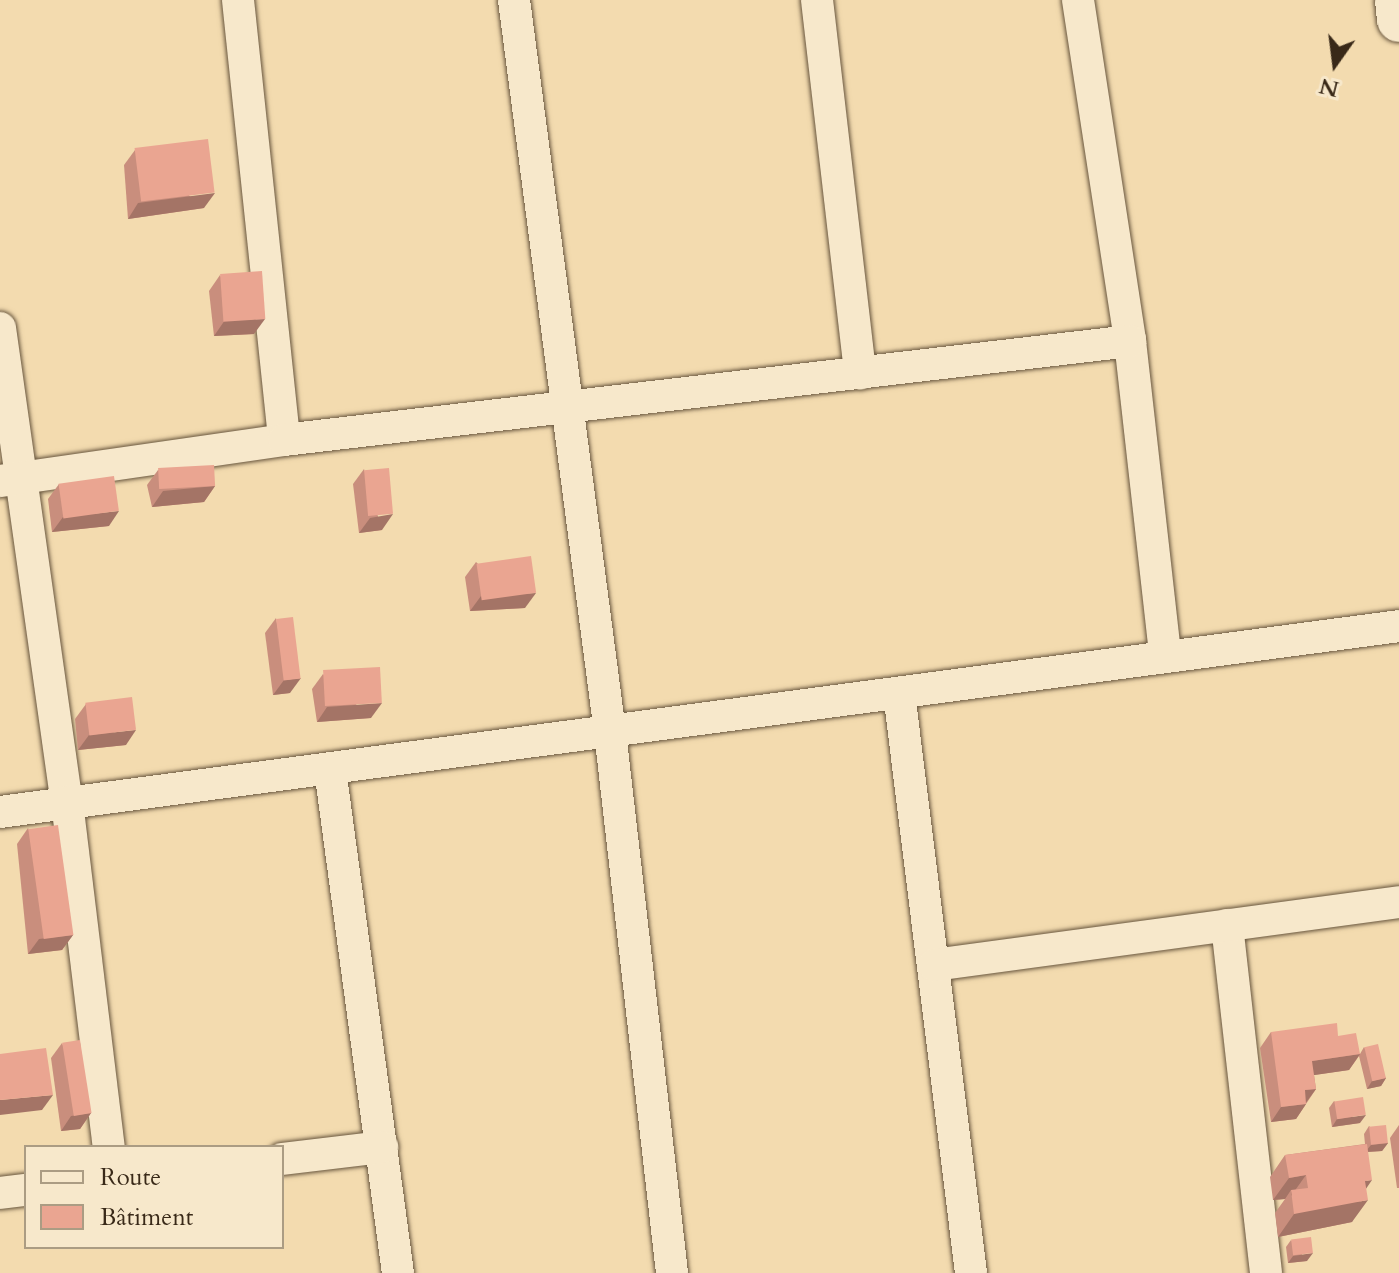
<!DOCTYPE html>
<html>
<head>
<meta charset="utf-8">
<style>
  body { margin:0 }
  #map { position:relative; width:1399px; height:1273px; overflow:hidden; background:#f3dbaf; font-family:Cardo,serif }
  div>[style] { position:absolute }
  .roads { filter:drop-shadow(0 0 2px #68563e) drop-shadow(0 0 2px #68563e) }
  .street>* { height:32px; margin:-16px; padding:0 16px; transform-origin:16px; border-radius:16px; background:#f7e8cb }
  .secondary>* { height:44px; margin:-22px; padding:0 22px; transform-origin:22px; border-radius:22px; background:#f7e8cb }
  .wall>* { inset:0; background:#c98e7d }
  .shaded-wall>* { inset:0; background:#a47466 }
  .building>* { inset:0; background:#eaa591; transform-origin:0 0 }
  span { translate:-50% -50%; white-space:nowrap; text-align:center; line-height:1.15; -webkit-text-stroke:6px #f7e8cb; paint-order:stroke }
  .legend { position:absolute; left:24px; top:1145px; width:260px; height:104px; box-sizing:border-box; background:#f7e8cb; border:2px solid #ab9c83; margin:0; padding:10px 14px; list-style:none; font-size:24px; color:#392918 }
  .legend li { display:flex; align-items:center; gap:16px; height:40px }
  .legend b { width:40px; border:2px solid #ab9c83 }
  .north { position:absolute; left:1295px; top:24px; width:80px; height:80px; -webkit-text-stroke:6px #f7e8cb; paint-order:stroke; rotate:194deg; font-size:22px; font-weight:700; line-height:32px; text-align:center; color:#392918 }
  .north::after { content:''; display:block; margin:auto; width:28px; height:36px; background:#392918; clip-path:polygon(50% 0,100% 100%,50% 72%,0 100%) }
</style>
</head>
<body>
<div id="map">
  <div class="roads">
    <div class="street">
      <div style="left:238px;top:0;width:442px;rotate:84deg"></div>
      <div style="left:514px;top:0;width:738px;rotate:82.53deg"></div>
      <div style="left:610px;top:732px;width:545px;rotate:83.46deg"></div>
      <div style="left:817px;top:0;width:376px;rotate:83.4deg"></div>
      <div style="left:1078px;top:0;width:345px;rotate:81.3deg"></div>
      <div style="left:1130px;top:341px;width:315px;rotate:83.6deg"></div>
      <div style="left:0;top:328px;width:479px;rotate:82deg"></div>
      <div style="left:67px;top:802px;width:348px;rotate:83.1deg"></div>
      <div style="left:0;top:481px;width:287px;rotate:-8.2deg"></div>
      <div style="left:284px;top:440px;width:852px;rotate:-6.67deg"></div>
      <div style="left:899px;top:693px;width:584px;rotate:82.92deg"></div>
      <div style="left:330px;top:769px;width:509px;rotate:82.32deg"></div>
      <div style="left:0;top:812px;width:1411px;rotate:-7.57deg"></div>
      <div style="left:1227px;top:925px;width:350px;rotate:83.6deg"></div>
      <div style="left:934px;top:965px;width:469px;rotate:-7.7deg"></div>
      <div style="left:282px;top:1159px;width:101px;rotate:-6.8deg"></div>
      <div style="left:0;top:1193px;width:26px;rotate:-7deg"></div>
    </div>
    <div class="secondary">
      <div style="left:1397px;top:0;width:20px;rotate:84deg"></div>
    </div>
  </div>
  <div class="wall">
    <div style="clip-path:polygon(135px 150px,204px 208px,128px 219px,124px 165px)"></div>
    <div style="clip-path:polygon(220px 275px,254px 334px,214px 336px,209px 291px)"></div>
    <div style="clip-path:polygon(364px 469px,382px 530px,359px 533px,353px 484px)"></div>
    <div style="clip-path:polygon(158px 470px,215px 486px,204px 502px,152px 507px,147px 485px)"></div>
    <div style="clip-path:polygon(59px 484px,109px 526px,52px 532px,48px 499px)"></div>
    <div style="clip-path:polygon(476px 562px,525px 608px,470px 611px,465px 577px)"></div>
    <div style="clip-path:polygon(276px 618px,290px 693px,273px 695px,265px 633px)"></div>
    <div style="clip-path:polygon(323px 674px,371px 718px,317px 722px,312px 689px)"></div>
    <div style="clip-path:polygon(86px 704px,126px 745px,78px 750px,75px 719px)"></div>
    <div style="clip-path:polygon(28px 828px,73px 935px,62px 950px,28px 954px,17px 844px)"></div>
    <div style="clip-path:polygon(1271px 1032px,1338px 1036px,1360px 1054px,1364px 1047px,1386px 1078px,1381px 1086px,1367px 1089px,1359px 1056px,1349px 1070px,1314px 1075px,1316px 1089px,1296px 1119px,1271px 1122px,1260px 1048px)"></div>
    <div style="clip-path:polygon(62px 1043px,91px 1113px,80px 1129px,61px 1131px,51px 1058px)"></div>
    <div style="clip-path:polygon(1334px 1101px,1360px 1123px,1332px 1127px,1329px 1108px)"></div>
    <div style="clip-path:polygon(1399px 1125px,1399px 1188px,1397px 1188px,1390px 1138px)"></div>
    <div style="clip-path:polygon(1369px 1126px,1388px 1143px,1382px 1151px,1368px 1152px,1366px 1188px,1352px 1222px,1278px 1237px,1275px 1213px,1285px 1199px,1273px 1200px,1270px 1177px,1285px 1155px,1365px 1144px,1364px 1134px)"></div>
    <div style="clip-path:polygon(1291px 1240px,1307px 1261px,1288px 1263px,1286px 1247px)"></div>
  </div>
  <div class="shaded-wall">
    <div style="clip-path:polygon(215px 193px,204px 208px,128px 219px,138px 203px)"></div>
    <div style="clip-path:polygon(265px 319px,254px 334px,214px 336px,225px 320px)"></div>
    <div style="clip-path:polygon(215px 486px,204px 502px,152px 507px,163px 491px)"></div>
    <div style="clip-path:polygon(119px 511px,109px 526px,52px 532px,63px 517px)"></div>
    <div style="clip-path:polygon(393px 514px,382px 530px,359px 533px,370px 518px)"></div>
    <div style="clip-path:polygon(536px 593px,525px 608px,470px 611px,481px 596px)"></div>
    <div style="clip-path:polygon(301px 678px,290px 693px,273px 695px,284px 680px)"></div>
    <div style="clip-path:polygon(382px 703px,371px 718px,317px 722px,327px 707px)"></div>
    <div style="clip-path:polygon(136px 730px,126px 745px,78px 750px,89px 735px)"></div>
    <div style="clip-path:polygon(73px 935px,62px 950px,28px 954px,39px 939px)"></div>
    <div style="clip-path:polygon(1360px 1054px,1349px 1070px,1301px 1077px,1312px 1061px)"></div>
    <div style="clip-path:polygon(1386px 1078px,1381px 1086px,1367px 1089px,1372px 1081px)"></div>
    <div style="clip-path:polygon(1316px 1089px,1305px 1104px,1305px 1090px)"></div>
    <div style="clip-path:polygon(53px 1095px,42px 1110px,0 1115px,0 1100px)"></div>
    <div style="clip-path:polygon(1306px 1104px,1296px 1119px,1271px 1122px,1281px 1107px)"></div>
    <div style="clip-path:polygon(91px 1113px,80px 1129px,61px 1131px,71px 1116px)"></div>
    <div style="clip-path:polygon(1366px 1115px,1360px 1123px,1332px 1127px,1337px 1119px)"></div>
    <div style="clip-path:polygon(1388px 1143px,1382px 1151px,1365px 1152px,1371px 1145px)"></div>
    <div style="clip-path:polygon(1306px 1175px,1291px 1196px,1291px 1190px,1285px 1199px,1273px 1200px,1289px 1178px)"></div>
    <div style="clip-path:polygon(1372px 1180px,1357px 1202px,1368px 1200px,1352px 1222px,1278px 1237px,1294px 1214px,1365px 1181px)"></div>
    <div style="clip-path:polygon(1313px 1253px,1307px 1261px,1288px 1263px,1293px 1256px)"></div>
  </div>
  <div class="building">
    <div style="left:208px;top:139px;width:54px;height:74px;rotate:83deg"></div>
    <div style="left:262px;top:271px;width:48px;height:42px;rotate:86deg"></div>
    <div style="left:214px;top:465px;width:21px;height:56px;rotate:87deg"></div>
    <div style="left:389px;top:468px;width:46px;height:25px;rotate:85deg"></div>
    <div style="left:114px;top:476px;width:35px;height:56px;rotate:82deg"></div>
    <div style="left:531px;top:556px;width:37px;height:55px;rotate:82deg"></div>
    <div style="left:293px;top:617px;width:62px;height:17px;rotate:83deg"></div>
    <div style="left:380px;top:667px;width:36px;height:57px;rotate:87deg"></div>
    <div style="left:132px;top:697px;width:33px;height:47px;rotate:83deg"></div>
    <div style="left:58px;top:825px;width:111px;height:30px;rotate:82deg"></div>
    <div style="clip-path:polygon(1337px 1023px,1338px 1036px,1356px 1033px,1360px 1054px,1312px 1061px,1316px 1089px,1305px 1090px,1306px 1104px,1281px 1107px,1271px 1032px)"></div>
    <div style="left:80px;top:1040px;width:74px;height:18px;rotate:81deg"></div>
    <div style="left:1378px;top:1044px;width:35px;height:14px;rotate:77deg"></div>
    <div style="clip-path:polygon(46px 1048px,53px 1095px,0 1100px,0 1054px)"></div>
    <div style="left:1363px;top:1097px;width:18px;height:29px;rotate:81deg"></div>
    <div style="left:1386px;top:1125px;width:18px;height:17px;rotate:84deg"></div>
    <div style="clip-path:polygon(1367px 1144px,1372px 1180px,1365px 1181px,1368px 1200px,1294px 1214px,1291px 1190px,1308px 1188px,1306px 1175px,1289px 1178px,1285px 1155px)"></div>
    <div style="left:1311px;top:1237px;width:16px;height:20px;rotate:83deg"></div>
  </div>
  <ul class="legend">
  <li><b style="height:10px;background:#f7e8cb"></b>Route</li>
  <li><b style="height:22px;background:#eaa591"></b>Bâtiment</li>
  </ul>
  <div class="north">N</div>
</div>
</body>
</html>
